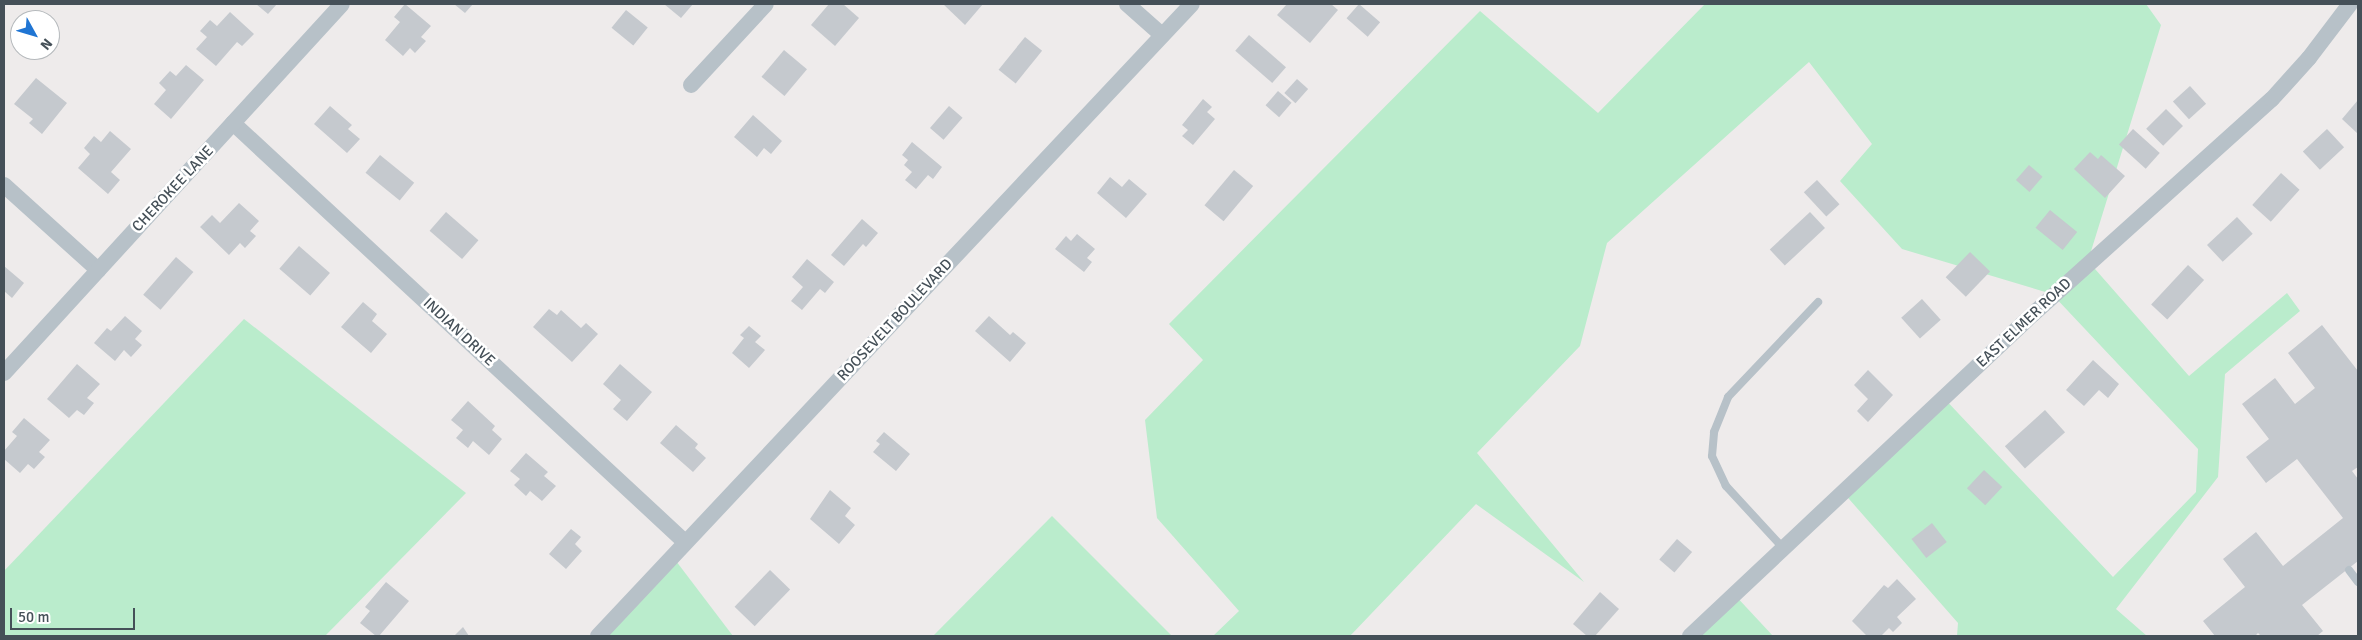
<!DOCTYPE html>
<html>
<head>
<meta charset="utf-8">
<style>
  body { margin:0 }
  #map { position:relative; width:2362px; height:640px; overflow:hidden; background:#eeebeb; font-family:Signika,sans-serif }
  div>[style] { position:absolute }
  .green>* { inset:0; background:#baeccc }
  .building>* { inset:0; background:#c5c9ce; transform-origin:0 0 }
  .lane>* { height:8px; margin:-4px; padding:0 4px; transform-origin:4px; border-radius:4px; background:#b7c1c8 }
  .street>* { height:16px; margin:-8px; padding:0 8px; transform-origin:8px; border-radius:8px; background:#b7c1c8 }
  span { translate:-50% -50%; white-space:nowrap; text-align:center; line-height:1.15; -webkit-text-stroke:5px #fff; paint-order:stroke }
  .street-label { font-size:15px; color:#455058 }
  .frame { position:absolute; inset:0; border:5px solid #455058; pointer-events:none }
  .north { position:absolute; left:10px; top:10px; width:50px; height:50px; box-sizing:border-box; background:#fff; border:1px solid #b5b9bc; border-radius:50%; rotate:129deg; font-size:14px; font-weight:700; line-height:20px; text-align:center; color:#455058 }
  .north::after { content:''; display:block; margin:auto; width:18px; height:22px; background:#2075d3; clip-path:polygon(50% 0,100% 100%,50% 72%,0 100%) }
  .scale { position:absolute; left:10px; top:608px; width:125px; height:22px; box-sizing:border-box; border:2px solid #455058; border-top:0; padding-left:6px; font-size:15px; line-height:18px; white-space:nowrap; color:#455058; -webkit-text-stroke:4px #fff; paint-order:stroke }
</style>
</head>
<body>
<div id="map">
  <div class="green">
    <div style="clip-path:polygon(1705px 4px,2146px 4px,2161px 25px,2088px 261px,2189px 376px,2287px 293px,2300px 311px,2225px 374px,2218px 477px,2116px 609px,2147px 636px,1957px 636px,1958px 623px,1842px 491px,1941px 395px,2113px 577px,2196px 492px,2198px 449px,2052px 294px,1902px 249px,1840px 181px,1872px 144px,1809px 62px,1607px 243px,1580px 346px,1477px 453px,1584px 582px,1476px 504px,1350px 636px,1213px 636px,1239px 611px,1157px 518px,1145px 420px,1203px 360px,1169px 324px,1480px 11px,1598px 113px)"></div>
    <div style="clip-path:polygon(244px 319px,466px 493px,325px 636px,4px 636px,4px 571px)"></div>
    <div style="clip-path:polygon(1052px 516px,1172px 636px,933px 636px)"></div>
    <div style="clip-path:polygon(673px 557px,733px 636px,601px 636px)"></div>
    <div style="clip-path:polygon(1733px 593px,1773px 636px,1686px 636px)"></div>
  </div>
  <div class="building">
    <div style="clip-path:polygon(256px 4px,277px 4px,268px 14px)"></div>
    <div style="clip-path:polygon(405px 4px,431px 26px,421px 37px,426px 41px,415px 53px,410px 48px,403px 56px,385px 40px,400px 22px,394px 17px)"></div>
    <div style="clip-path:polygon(454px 4px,473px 4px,465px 13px)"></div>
    <div style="clip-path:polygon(664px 4px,693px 4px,681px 18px)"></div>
    <div style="clip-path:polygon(829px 4px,843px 4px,859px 18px,835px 46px,811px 25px)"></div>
    <div style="clip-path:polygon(943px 4px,983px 4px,965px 25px)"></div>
    <div style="clip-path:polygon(1287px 4px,1331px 4px,1338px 10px,1310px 43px,1277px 15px)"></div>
    <div style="left:1359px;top:4px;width:28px;height:19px;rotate:41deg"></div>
    <div style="left:626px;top:10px;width:28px;height:23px;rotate:39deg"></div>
    <div style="clip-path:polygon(230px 12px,254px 34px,242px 46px,237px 42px,216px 66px,196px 49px,207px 37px,200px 31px,210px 20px,217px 26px)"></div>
    <div style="left:1249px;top:35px;width:49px;height:21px;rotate:41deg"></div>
    <div style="left:1025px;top:37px;width:22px;height:42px;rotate:39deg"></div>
    <div style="left:784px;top:50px;width:30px;height:35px;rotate:40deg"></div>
    <div style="clip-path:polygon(186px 65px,204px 80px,171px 119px,154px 104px,166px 90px,159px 83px,170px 71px,176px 76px)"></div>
    <div style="clip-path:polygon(36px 78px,67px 103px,42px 134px,29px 123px,33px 119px,14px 104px)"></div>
    <div style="left:1297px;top:79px;width:15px;height:19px;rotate:42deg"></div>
    <div style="left:2190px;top:86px;width:24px;height:23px;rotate:48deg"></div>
    <div style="left:1278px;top:91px;width:18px;height:19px;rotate:41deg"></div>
    <div style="clip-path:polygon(1203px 99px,1212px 107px,1207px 112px,1215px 119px,1193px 145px,1182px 136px,1188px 130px,1182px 125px)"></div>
    <div style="clip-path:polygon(2358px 100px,2358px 134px,2342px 119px)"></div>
    <div style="clip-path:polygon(330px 106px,352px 125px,348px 129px,360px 139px,347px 153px,314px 124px)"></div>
    <div style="left:949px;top:106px;width:18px;height:29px;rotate:41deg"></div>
    <div style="left:2166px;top:109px;width:24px;height:28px;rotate:45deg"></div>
    <div style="clip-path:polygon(753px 115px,782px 141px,771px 154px,764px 148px,757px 157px,734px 137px)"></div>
    <div style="left:2133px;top:129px;width:36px;height:21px;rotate:42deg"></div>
    <div style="left:2327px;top:129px;width:25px;height:33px;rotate:47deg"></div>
    <div style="clip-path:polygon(110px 131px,131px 149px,111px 172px,120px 180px,108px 194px,78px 168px,90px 154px,84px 148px,94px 136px,101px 142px)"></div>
    <div style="clip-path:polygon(912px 142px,942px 167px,933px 179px,928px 175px,916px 189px,905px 180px,912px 172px,904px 165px,908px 160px,902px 155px)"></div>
    <div style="clip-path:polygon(2090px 152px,2098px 159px,2101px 155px,2125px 176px,2105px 198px,2074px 169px)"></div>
    <div style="left:380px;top:155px;width:44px;height:23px;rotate:39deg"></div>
    <div style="left:2029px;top:165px;width:18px;height:20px;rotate:41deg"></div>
    <div style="left:1234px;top:170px;width:25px;height:46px;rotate:40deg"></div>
    <div style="left:2281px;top:173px;width:25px;height:43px;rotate:42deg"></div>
    <div style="clip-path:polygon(1110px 177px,1122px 187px,1129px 179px,1147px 194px,1126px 218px,1097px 193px)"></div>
    <div style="left:1817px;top:180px;width:33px;height:18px;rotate:47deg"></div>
    <div style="clip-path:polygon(239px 203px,259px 221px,250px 231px,256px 236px,245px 248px,240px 243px,229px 255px,200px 227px,212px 215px,220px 223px)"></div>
    <div style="left:2050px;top:210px;width:35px;height:23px;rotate:39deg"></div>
    <div style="left:446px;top:212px;width:43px;height:25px;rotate:41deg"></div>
    <div style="left:1810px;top:212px;width:22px;height:55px;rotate:47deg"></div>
    <div style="left:2237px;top:217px;width:23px;height:41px;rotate:47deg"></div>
    <div style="clip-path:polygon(862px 219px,878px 233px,866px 247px,863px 244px,844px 266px,831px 255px)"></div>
    <div style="clip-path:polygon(1077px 234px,1095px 249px,1087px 258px,1092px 262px,1084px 272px,1055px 249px,1066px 236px,1071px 241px)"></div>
    <div style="left:299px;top:246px;width:41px;height:30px;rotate:41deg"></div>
    <div style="left:1970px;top:252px;width:28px;height:35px;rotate:44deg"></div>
    <div style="left:176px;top:257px;width:23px;height:50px;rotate:41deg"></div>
    <div style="clip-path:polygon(807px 259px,834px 282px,825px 293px,820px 289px,802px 310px,791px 301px,803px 287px,792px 277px)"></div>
    <div style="left:2188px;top:265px;width:22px;height:54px;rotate:43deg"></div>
    <div style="clip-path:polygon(4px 266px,24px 283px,12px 298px,4px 291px)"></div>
    <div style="left:1922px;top:299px;width:28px;height:28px;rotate:48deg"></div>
    <div style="clip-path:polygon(363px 302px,377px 314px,372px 321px,387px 334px,371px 353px,341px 327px)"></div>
    <div style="clip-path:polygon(549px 309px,557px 315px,561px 310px,581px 328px,586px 323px,598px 334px,572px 362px,533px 327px)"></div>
    <div style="clip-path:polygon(125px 316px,142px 331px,135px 339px,142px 345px,131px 357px,124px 350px,115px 361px,94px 343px,107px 328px,111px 331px)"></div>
    <div style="clip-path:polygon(989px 316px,1010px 335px,1013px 332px,1026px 343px,1010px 362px,975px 331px)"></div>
    <div style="clip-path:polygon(2322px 325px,2358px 371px,2358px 467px,2352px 471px,2358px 479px,2358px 561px,2302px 605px,2323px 631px,2317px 636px,2261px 636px,2258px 633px,2255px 636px,2215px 636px,2203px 621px,2245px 587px,2223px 559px,2256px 532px,2283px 566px,2343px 518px,2297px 459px,2266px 483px,2246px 457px,2269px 439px,2242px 404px,2275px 378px,2295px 404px,2315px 388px,2288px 353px)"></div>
    <div style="clip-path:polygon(749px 326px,761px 336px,755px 342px,765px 350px,749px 368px,732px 353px,744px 338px,740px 335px)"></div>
    <div style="clip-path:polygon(2093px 360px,2119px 384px,2108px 398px,2099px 390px,2084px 406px,2066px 390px)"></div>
    <div style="clip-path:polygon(77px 364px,100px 384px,87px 398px,94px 403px,84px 415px,77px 410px,69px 418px,47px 399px)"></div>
    <div style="clip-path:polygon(620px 364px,652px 392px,627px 421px,613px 409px,621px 400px,603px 384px)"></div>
    <div style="clip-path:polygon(1868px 370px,1893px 395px,1868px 422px,1857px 411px,1868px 399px,1854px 385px)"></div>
    <div style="clip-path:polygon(468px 401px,495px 426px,492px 430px,502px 439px,489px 455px,473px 441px,468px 448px,456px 438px,463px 430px,451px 420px)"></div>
    <div style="left:2045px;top:410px;width:30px;height:54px;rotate:48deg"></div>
    <div style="clip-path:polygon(24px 418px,50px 440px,39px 452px,45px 457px,34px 469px,28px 464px,20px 473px,4px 459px,4px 451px,17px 436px,12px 432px)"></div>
    <div style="clip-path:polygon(676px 425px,698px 444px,695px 448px,706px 458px,693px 472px,660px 443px)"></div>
    <div style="clip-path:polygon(884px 432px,910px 454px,896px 471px,873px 452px,880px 444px,876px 441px)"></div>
    <div style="clip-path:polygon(526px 453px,548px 472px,544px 476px,556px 486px,542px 501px,530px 491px,526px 496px,514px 485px,520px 479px,510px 471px)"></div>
    <div style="left:1984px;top:470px;width:25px;height:25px;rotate:43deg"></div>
    <div style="clip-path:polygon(830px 490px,851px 508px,845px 516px,855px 525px,839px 544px,810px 519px)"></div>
    <div style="left:1932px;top:523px;width:24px;height:26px;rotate:52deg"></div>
    <div style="clip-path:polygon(571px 529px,581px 537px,575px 544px,582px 551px,566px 569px,549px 554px)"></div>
    <div style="left:1677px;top:539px;width:20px;height:27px;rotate:41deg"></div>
    <div style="left:770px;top:570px;width:28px;height:51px;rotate:44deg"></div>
    <div style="clip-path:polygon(1897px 579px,1916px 599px,1897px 617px,1902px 623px,1893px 632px,1889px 628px,1881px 636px,1867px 636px,1852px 621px,1884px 585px,1888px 588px)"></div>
    <div style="clip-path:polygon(386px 582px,409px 601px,379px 636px,376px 636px,360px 623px,370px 611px,365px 607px)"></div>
    <div style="clip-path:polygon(1600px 592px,1619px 609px,1595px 636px,1587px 636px,1573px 624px)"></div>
    <div style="clip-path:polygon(463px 627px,469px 636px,454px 636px)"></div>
  </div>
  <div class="lane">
    <div style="left:1784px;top:549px;width:86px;rotate:-132.6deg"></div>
    <div style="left:1726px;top:486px;width:33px;rotate:-115deg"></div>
    <div style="left:1712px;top:456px;width:24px;rotate:-85deg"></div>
    <div style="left:1714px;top:432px;width:38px;rotate:-68deg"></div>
    <div style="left:1728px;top:397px;width:131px;rotate:-46.5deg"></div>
    <div style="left:2349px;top:570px;width:15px;rotate:53deg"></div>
  </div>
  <div class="street">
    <div style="left:1127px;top:4px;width:47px;rotate:41.5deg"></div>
    <div style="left:691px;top:85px;width:110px;rotate:-47.2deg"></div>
    <div style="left:233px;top:123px;width:616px;rotate:42.83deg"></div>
    <div style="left:4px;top:185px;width:127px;rotate:42.1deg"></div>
    <div style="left:4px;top:373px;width:500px;rotate:-47.51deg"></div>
    <div style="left:598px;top:636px;width:867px;rotate:-46.78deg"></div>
    <div style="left:1690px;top:636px;width:470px;rotate:-43.2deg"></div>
    <div style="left:2033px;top:314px;width:321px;rotate:-42deg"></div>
    <div style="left:2272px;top:99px;width:55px;rotate:-47.9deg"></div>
    <div style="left:2309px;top:58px;width:68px;rotate:-52.8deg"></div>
  </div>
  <div class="street-label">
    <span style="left:173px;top:189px;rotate:-47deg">CHEROKEE LANE</span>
    <span style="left:895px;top:320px;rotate:-47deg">ROOSEVELT BOULEVARD</span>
    <span style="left:2024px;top:323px;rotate:-43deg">EAST ELMER ROAD</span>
    <span style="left:459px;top:332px;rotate:43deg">INDIAN DRIVE</span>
  </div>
  <div class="frame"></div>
  <div class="north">N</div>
  <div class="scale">50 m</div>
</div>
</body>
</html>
